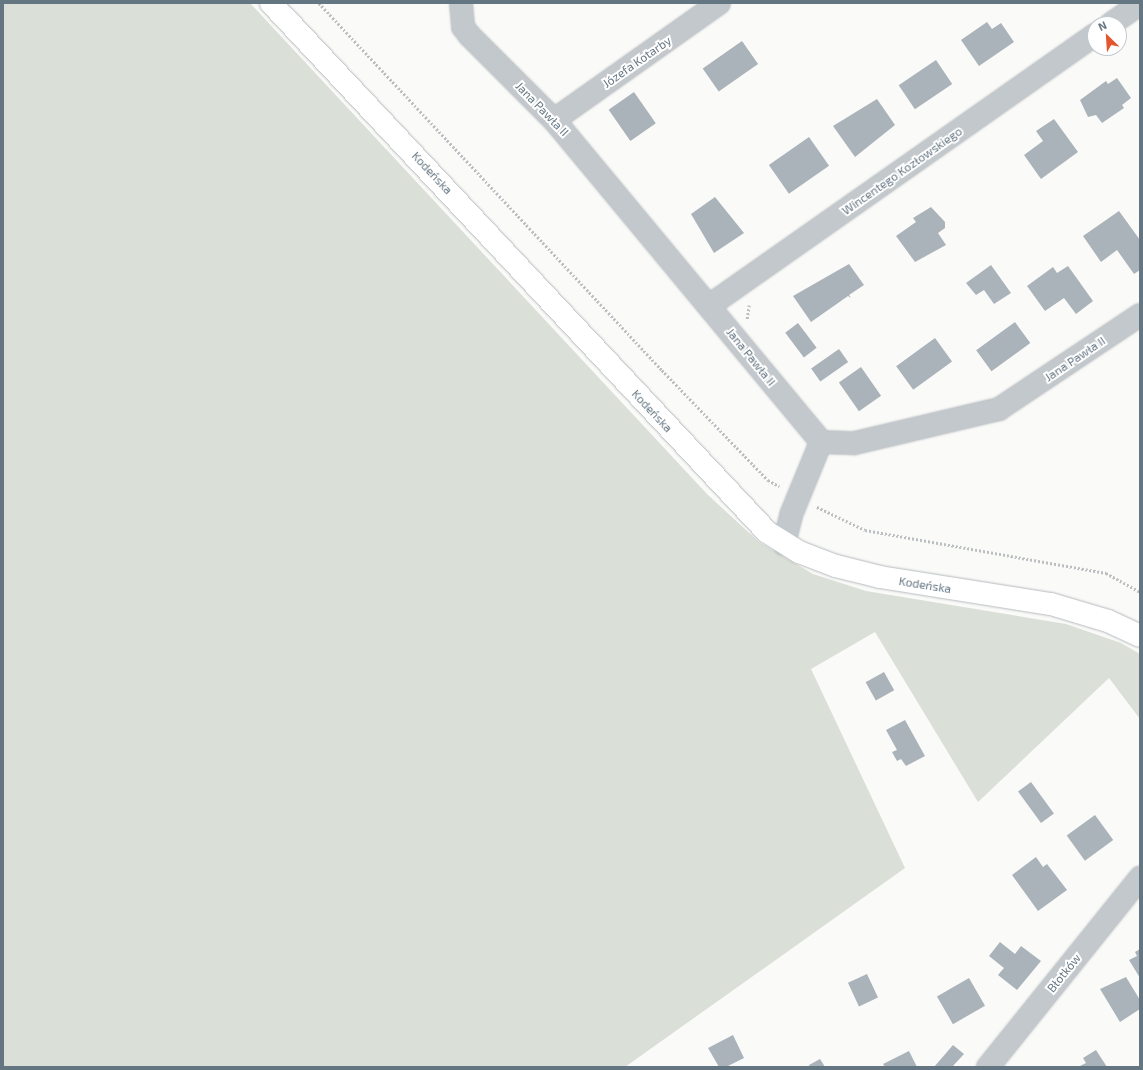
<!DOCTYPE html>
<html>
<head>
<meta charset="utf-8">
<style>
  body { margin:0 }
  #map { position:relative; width:1143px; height:1070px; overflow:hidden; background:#fafaf8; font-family:"Exo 2",sans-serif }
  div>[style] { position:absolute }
  .green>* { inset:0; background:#dadfd7 }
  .building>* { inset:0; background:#aab3b9; transform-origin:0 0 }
  .path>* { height:2.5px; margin-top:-1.25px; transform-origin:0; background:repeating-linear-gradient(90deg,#bbbfc2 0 2px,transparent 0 4px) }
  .roads { filter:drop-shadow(0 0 1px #b5babe) drop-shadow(0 0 1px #b5babe) }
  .minor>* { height:22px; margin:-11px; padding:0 11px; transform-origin:11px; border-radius:11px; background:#c3c8cc }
  .major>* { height:22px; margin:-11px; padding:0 11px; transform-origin:11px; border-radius:11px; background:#fff }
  span { translate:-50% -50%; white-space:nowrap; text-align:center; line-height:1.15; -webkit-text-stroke:4px #fff; paint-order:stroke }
  .street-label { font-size:12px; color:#657683 }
  .frame { position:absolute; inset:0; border:4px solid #657683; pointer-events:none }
  .north { position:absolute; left:1087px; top:16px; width:40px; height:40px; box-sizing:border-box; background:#fff; border:1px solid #c1c8cd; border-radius:50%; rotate:335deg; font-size:11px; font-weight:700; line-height:16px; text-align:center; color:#657683 }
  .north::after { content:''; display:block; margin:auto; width:14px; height:18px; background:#e4572e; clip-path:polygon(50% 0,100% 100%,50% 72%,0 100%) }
</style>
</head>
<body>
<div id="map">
  <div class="green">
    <div style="clip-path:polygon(3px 3px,250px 3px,707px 494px,759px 542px,813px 574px,866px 591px,1066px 624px,1121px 643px,1140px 654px,1140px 719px,1109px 678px,978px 802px,875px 632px,811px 669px,905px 868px,625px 1067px,3px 1067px)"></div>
  </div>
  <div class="building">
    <div style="clip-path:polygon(987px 22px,992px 29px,1001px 23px,1014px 42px,979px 66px,961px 40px)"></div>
    <div style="left:742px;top:41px;width:28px;height:48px;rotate:55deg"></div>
    <div style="left:936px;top:60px;width:29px;height:45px;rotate:56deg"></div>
    <div style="clip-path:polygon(1117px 78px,1131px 98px,1122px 105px,1124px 108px,1102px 123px,1096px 115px,1088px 117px,1080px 100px,1106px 81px,1108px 84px)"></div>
    <div style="left:634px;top:92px;width:38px;height:31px;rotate:55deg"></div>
    <div style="clip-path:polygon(877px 99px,895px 125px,855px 157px,833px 126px)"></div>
    <div style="clip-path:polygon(1054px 119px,1078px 152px,1041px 179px,1024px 155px,1043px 141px,1036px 131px)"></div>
    <div style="left:809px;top:137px;width:35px;height:49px;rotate:55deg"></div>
    <div style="clip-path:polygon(715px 197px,744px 233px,714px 253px,691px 214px)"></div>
    <div style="clip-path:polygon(931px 207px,945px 222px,945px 228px,938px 233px,946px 245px,915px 262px,896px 236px,916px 222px,913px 218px)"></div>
    <div style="clip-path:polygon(1119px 211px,1140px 240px,1140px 270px,1134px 274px,1117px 250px,1101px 262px,1083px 236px)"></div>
    <div style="clip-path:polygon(849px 264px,864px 285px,849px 295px,851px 298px,848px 296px,811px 322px,793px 296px)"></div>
    <div style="clip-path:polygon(991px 265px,1011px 293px,994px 304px,984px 290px,976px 295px,966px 283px)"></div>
    <div style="clip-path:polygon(1068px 266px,1093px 301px,1076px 314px,1064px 298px,1045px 311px,1027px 286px,1053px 267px,1057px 273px)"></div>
    <div style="left:1015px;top:322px;width:26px;height:48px;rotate:54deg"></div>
    <div style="left:798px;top:323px;width:31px;height:16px;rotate:53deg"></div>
    <div style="left:935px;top:338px;width:29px;height:48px;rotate:54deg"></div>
    <div style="left:839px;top:349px;width:16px;height:34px;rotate:55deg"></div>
    <div style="left:861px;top:367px;width:35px;height:27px;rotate:55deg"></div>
    <div style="left:884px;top:672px;width:21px;height:21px;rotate:61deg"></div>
    <div style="clip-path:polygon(905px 720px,925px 756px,906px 766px,901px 759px,897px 761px,892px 752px,897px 750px,886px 730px)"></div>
    <div style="left:1031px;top:782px;width:39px;height:16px;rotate:54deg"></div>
    <div style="left:1095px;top:815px;width:31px;height:35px;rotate:54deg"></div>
    <div style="clip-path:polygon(1036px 857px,1043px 867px,1047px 864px,1067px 890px,1038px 911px,1012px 875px)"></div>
    <div style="clip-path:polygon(1000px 942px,1015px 954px,1021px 946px,1041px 961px,1017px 990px,998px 975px,1004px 968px,989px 956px)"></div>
    <div style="clip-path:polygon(1140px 949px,1140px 978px,1129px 960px,1137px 956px,1135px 952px)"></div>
    <div style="left:867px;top:974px;width:26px;height:21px;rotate:65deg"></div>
    <div style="clip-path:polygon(1126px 977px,1140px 1000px,1140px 1009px,1120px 1022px,1100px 989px)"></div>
    <div style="left:969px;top:978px;width:32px;height:37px;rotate:60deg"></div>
    <div style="clip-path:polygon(733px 1035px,744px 1058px,726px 1067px,719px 1067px,708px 1048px)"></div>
    <div style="clip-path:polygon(953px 1045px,964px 1054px,952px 1067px,934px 1067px)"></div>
    <div style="clip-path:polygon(1096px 1050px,1107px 1067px,1078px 1067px,1086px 1063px,1083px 1058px)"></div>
    <div style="clip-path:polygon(909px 1051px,917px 1067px,885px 1067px,883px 1064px)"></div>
    <div style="clip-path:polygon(820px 1059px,825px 1067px,810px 1067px,809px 1065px)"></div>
  </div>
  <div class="path">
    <div style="left:319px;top:3px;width:502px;rotate:46.94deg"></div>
    <div style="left:662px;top:370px;width:153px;rotate:46.1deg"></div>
    <div style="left:768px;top:480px;width:13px;rotate:29deg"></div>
    <div style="left:747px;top:319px;width:14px;rotate:-82deg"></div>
    <div style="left:817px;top:507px;width:53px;rotate:25.6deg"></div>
    <div style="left:865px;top:530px;width:245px;rotate:10.1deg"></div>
    <div style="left:1106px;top:573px;width:39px;rotate:29deg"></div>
  </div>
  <div class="roads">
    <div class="minor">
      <div style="left:461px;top:3px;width:24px;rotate:85deg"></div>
      <div style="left:463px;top:27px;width:11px;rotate:52deg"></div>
      <div style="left:470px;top:36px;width:119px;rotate:45deg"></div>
      <div style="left:554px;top:120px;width:418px;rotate:50.3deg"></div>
      <div style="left:821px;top:442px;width:34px;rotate:2deg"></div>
      <div style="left:855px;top:443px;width:148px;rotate:-13.3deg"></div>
      <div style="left:999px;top:409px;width:169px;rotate:-33.7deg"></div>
      <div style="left:1111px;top:24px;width:35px;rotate:-35deg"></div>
      <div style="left:554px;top:120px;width:202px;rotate:-35.3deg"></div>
      <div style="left:709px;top:306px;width:472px;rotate:-35.1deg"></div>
      <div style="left:784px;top:544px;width:30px;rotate:-76deg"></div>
      <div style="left:791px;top:515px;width:79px;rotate:-67.7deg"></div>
      <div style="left:988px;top:1067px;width:243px;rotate:-51.2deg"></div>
    </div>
    <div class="major">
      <div style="left:271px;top:3px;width:725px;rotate:46.84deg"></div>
      <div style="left:767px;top:532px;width:38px;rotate:32deg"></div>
      <div style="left:799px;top:552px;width:40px;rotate:21deg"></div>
      <div style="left:836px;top:566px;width:45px;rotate:14deg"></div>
      <div style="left:880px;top:577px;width:173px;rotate:9deg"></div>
      <div style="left:1051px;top:604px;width:59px;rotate:16.6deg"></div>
      <div style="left:1108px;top:621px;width:35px;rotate:25deg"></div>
    </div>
  </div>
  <div class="street-label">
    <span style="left:637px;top:62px;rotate:-35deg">Józefa Kotarby</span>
    <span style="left:542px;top:109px;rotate:46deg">Jana Pawła II</span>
    <span style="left:902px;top:171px;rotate:-35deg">Wincentego Kozłowskiego</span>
    <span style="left:432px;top:173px;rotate:47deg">Kodeńska</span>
    <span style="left:751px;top:357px;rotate:51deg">Jana Pawła II</span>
    <span style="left:1075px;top:359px;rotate:-34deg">Jana Pawła II</span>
    <span style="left:652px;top:411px;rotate:47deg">Kodeńska</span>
    <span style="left:925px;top:585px;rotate:9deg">Kodeńska</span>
    <span style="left:1064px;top:973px;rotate:-51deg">Błotków</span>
  </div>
  <div class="frame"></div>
  <div class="north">N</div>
</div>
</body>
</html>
